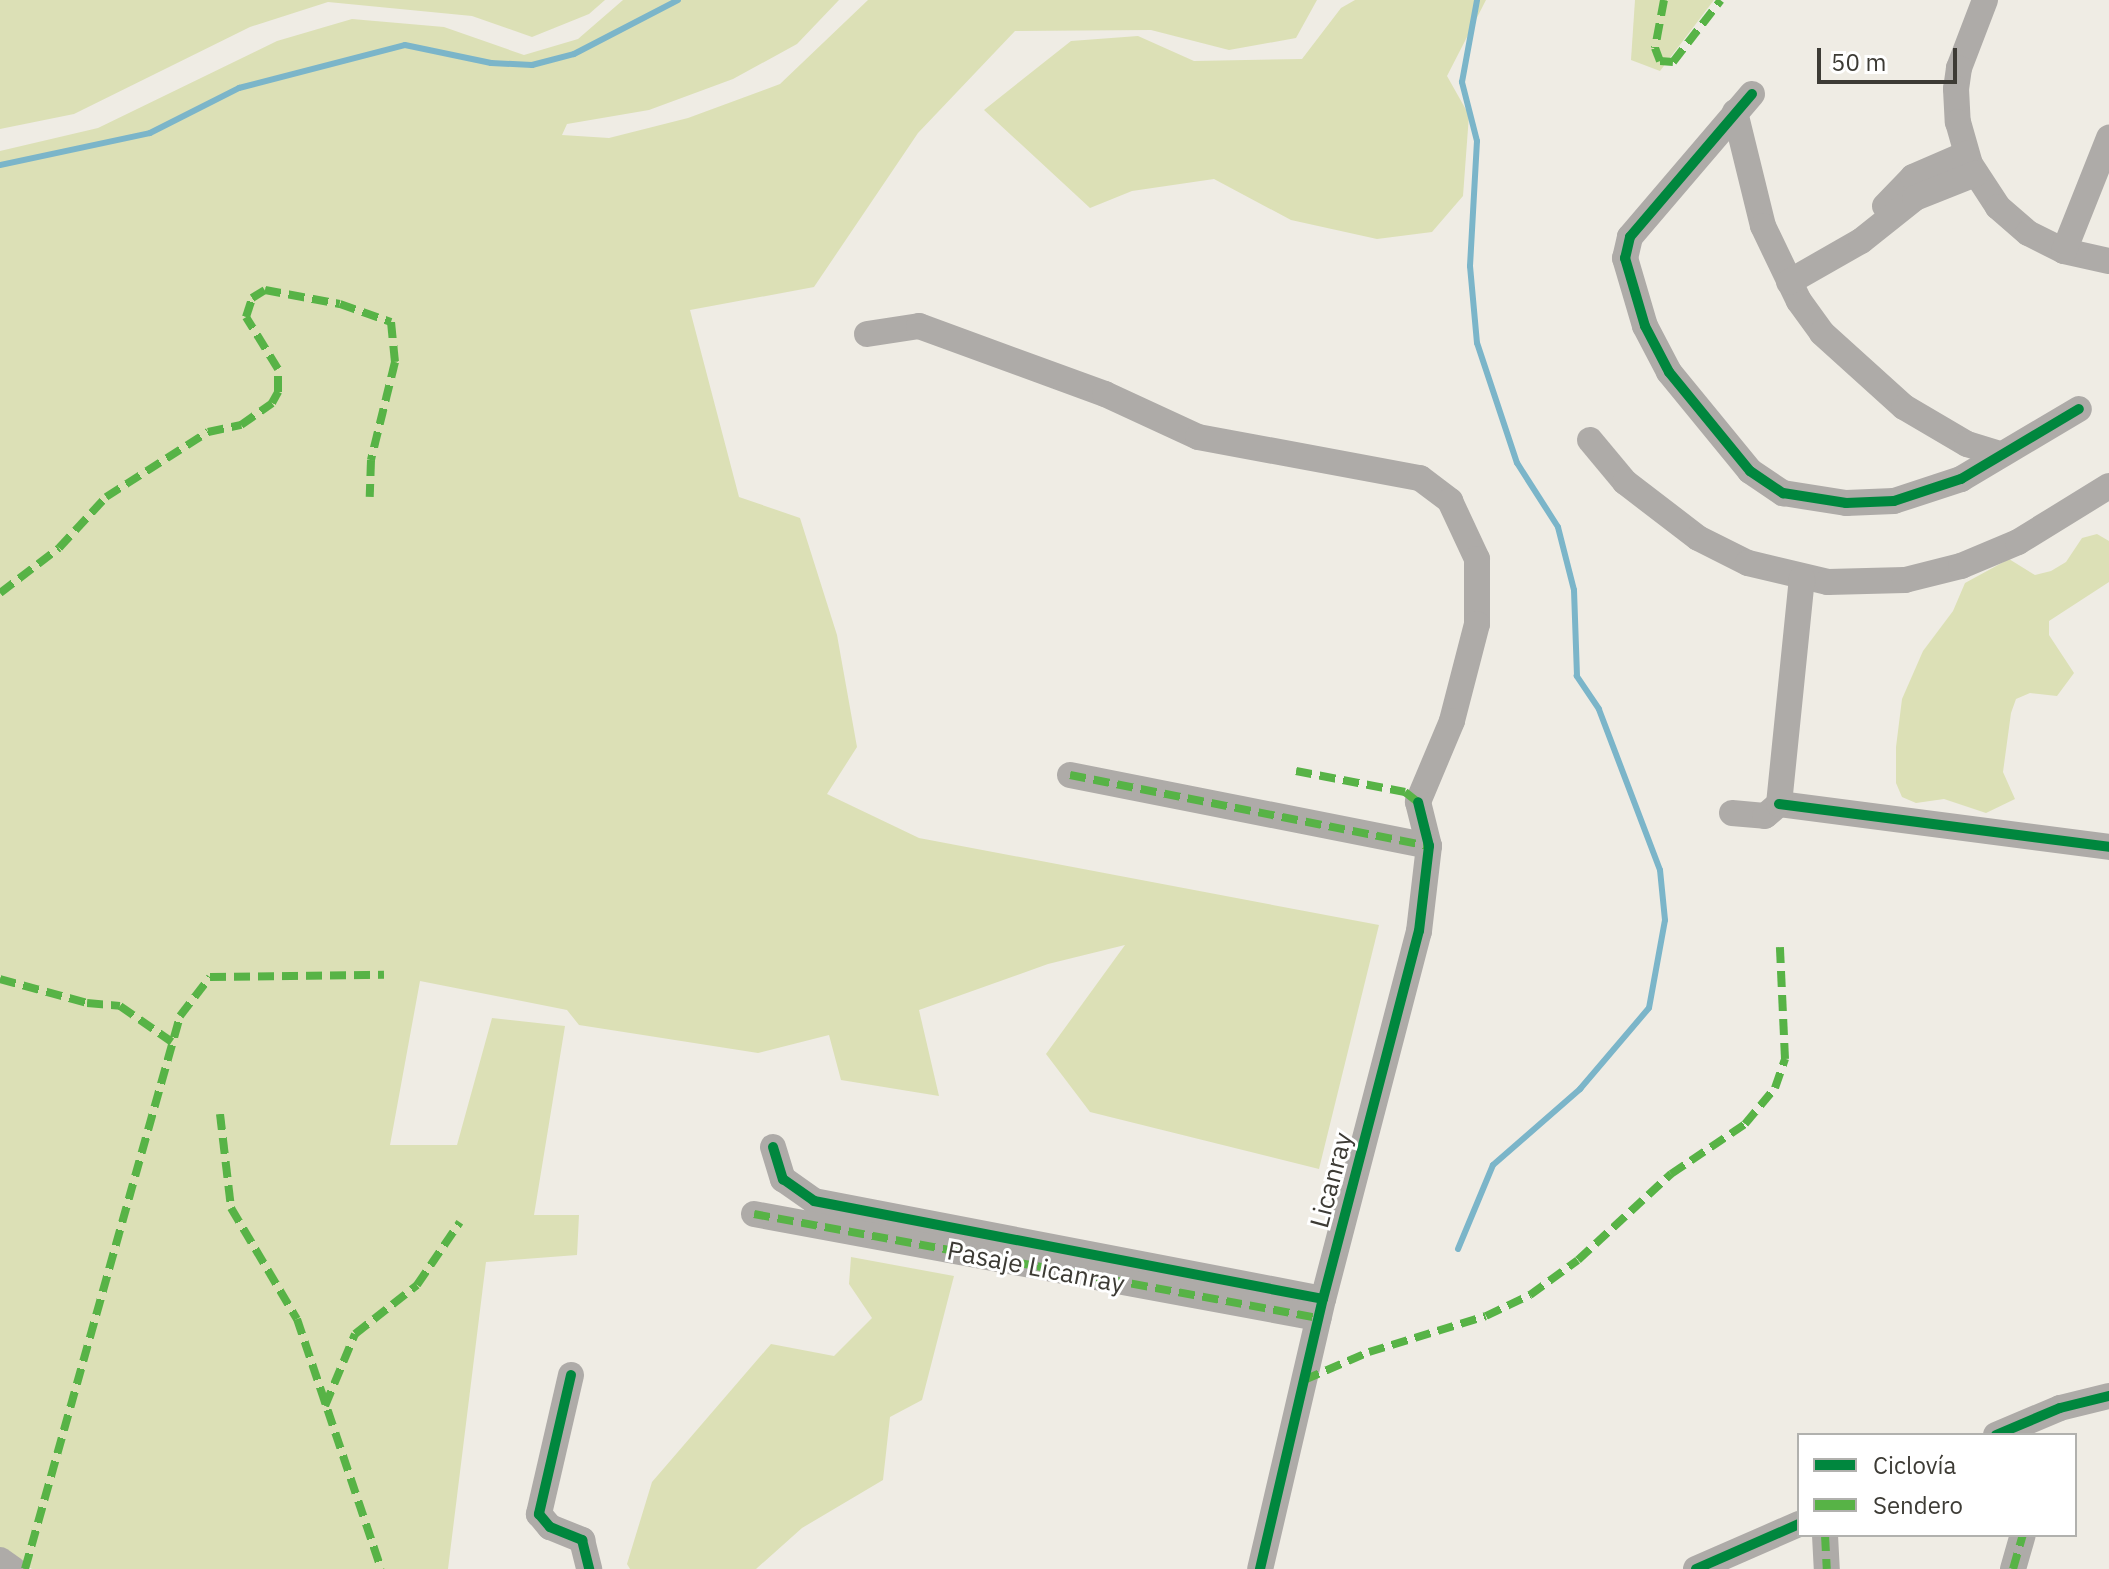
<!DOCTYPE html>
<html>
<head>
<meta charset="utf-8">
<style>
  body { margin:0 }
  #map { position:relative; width:2109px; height:1569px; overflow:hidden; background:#efece4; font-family:"IBM Plex Sans",sans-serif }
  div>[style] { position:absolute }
  .green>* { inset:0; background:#dce0b6 }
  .stream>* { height:6px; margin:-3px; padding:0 3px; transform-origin:3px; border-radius:3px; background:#7bb5c9 }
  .minor>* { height:26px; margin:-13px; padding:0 13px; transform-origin:13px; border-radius:13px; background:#aeaba8 }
  .quiet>* { height:8px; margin-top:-4px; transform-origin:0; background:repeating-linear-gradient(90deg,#57b346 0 16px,transparent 0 24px) }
  .cycleway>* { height:10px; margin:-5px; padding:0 5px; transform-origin:5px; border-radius:5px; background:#00873e }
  span { translate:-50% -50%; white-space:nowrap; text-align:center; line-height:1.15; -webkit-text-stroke:6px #fff; paint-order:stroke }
  .street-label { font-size:26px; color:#3d3b35 }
  .legend { position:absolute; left:1797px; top:1433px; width:280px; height:104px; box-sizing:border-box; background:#fff; border:2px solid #b1b1ae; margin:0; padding:10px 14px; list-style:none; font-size:24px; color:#3d3b35 }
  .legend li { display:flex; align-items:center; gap:16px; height:40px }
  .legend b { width:40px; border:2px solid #b1b1ae }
  .scale { position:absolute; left:1817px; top:48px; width:140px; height:36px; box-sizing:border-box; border:4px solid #3d3b35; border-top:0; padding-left:10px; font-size:24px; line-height:28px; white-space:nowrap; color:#3d3b35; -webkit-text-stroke:6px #fff; paint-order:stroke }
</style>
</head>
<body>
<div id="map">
  <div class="green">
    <div style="clip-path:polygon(0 0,605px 0,589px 14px,532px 37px,472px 16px,328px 2px,250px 27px,74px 114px,0 129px)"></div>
    <div style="clip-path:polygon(623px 0,839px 0,797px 44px,733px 79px,649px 110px,567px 124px,562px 135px,609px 138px,688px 118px,780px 84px,868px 0,1317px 0,1296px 38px,1229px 50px,1151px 30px,1015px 31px,918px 133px,814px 287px,690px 310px,739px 497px,800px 518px,837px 635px,857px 747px,827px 794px,919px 838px,1379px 925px,1319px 1169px,1090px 1112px,1046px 1054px,1125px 945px,1048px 964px,919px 1010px,939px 1096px,841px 1080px,829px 1035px,758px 1053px,579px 1025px,567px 1010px,420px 981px,390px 1145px,457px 1145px,492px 1018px,565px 1026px,534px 1215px,579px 1215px,577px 1255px,486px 1262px,448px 1569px,32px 1569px,0 1549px,0 151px,98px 128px,277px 41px,352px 19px,444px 27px,524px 55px,578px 39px)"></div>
    <div style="clip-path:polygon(1355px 0,1486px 0,1447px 76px,1469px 115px,1463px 196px,1432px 232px,1377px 239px,1291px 220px,1214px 179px,1132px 191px,1090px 208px,984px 110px,1071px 41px,1138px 36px,1194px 61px,1302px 59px,1341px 8px)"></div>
    <div style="clip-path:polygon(1635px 0,1714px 0,1660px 71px,1631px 60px)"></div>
    <div style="clip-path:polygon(2097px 534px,2109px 541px,2109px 582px,2049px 621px,2049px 635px,2074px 673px,2057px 696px,2030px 693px,2016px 699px,2011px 713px,2003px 772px,2015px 799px,1986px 813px,1944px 799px,1916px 803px,1902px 797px,1896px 783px,1896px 747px,1902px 699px,1923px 651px,1953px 611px,1965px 583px,2009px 559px,2035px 575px,2051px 571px,2066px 562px,2082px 538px)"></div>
    <div style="clip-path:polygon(851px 1257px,954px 1276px,922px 1400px,890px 1417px,883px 1480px,802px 1528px,756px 1569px,630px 1569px,627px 1564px,652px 1482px,771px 1344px,834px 1356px,872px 1318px,849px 1284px)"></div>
  </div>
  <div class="stream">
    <div style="left:0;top:165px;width:153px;rotate:-12deg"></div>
    <div style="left:150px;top:133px;width:100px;rotate:-26.8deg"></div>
    <div style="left:239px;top:88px;width:171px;rotate:-14.5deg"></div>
    <div style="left:405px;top:45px;width:88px;rotate:11.8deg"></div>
    <div style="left:491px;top:63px;width:41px;rotate:2.8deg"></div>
    <div style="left:532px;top:65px;width:43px;rotate:-14.7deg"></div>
    <div style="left:574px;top:54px;width:117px;rotate:-27.4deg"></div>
    <div style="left:1458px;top:1249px;width:91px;rotate:-67.4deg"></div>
    <div style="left:1493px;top:1165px;width:116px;rotate:-41.1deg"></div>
    <div style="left:1580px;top:1089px;width:106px;rotate:-49.6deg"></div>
    <div style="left:1649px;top:1008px;width:89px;rotate:-79.7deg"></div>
    <div style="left:1665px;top:920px;width:50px;rotate:-95.7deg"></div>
    <div style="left:1660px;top:870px;width:172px;rotate:-110.8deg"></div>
    <div style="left:1599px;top:709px;width:40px;rotate:-124deg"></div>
    <div style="left:1577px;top:676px;width:86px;rotate:-92deg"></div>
    <div style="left:1574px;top:590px;width:65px;rotate:-104.3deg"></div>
    <div style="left:1558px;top:527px;width:76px;rotate:-122.6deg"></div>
    <div style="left:1517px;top:463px;width:126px;rotate:-108.4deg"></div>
    <div style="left:1477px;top:343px;width:77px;rotate:-95.2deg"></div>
    <div style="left:1470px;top:266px;width:125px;rotate:-86.8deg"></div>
    <div style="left:1477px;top:141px;width:61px;rotate:-104.3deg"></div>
    <div style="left:1462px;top:82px;width:83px;rotate:-79.6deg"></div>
  </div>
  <div class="minor">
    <div style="left:1985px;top:0;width:73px;rotate:110.9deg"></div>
    <div style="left:1959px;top:68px;width:21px;rotate:98deg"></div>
    <div style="left:1956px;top:89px;width:33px;rotate:87deg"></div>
    <div style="left:1958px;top:122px;width:44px;rotate:74.1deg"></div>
    <div style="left:1970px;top:164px;width:51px;rotate:56.9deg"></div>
    <div style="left:1998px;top:207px;width:40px;rotate:41deg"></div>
    <div style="left:2028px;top:233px;width:40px;rotate:26.6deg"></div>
    <div style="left:2064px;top:251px;width:46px;rotate:12.5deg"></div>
    <div style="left:1752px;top:94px;width:188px;rotate:130.5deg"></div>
    <div style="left:1630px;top:237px;width:22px;rotate:103deg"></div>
    <div style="left:1625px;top:258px;width:71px;rotate:73.6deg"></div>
    <div style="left:1645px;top:326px;width:52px;rotate:62.4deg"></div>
    <div style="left:1669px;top:372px;width:128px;rotate:50.7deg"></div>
    <div style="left:1750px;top:471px;width:40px;rotate:34deg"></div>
    <div style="left:1783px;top:493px;width:64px;rotate:9deg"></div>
    <div style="left:1846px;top:503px;width:48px;rotate:-2.4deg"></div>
    <div style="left:1894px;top:501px;width:71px;rotate:-18.2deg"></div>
    <div style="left:1961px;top:479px;width:137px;rotate:-30.7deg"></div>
    <div style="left:1735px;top:112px;width:117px;rotate:76.2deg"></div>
    <div style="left:1763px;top:226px;width:83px;rotate:64.4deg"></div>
    <div style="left:1799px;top:301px;width:39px;rotate:54deg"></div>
    <div style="left:1822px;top:333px;width:110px;rotate:42.1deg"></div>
    <div style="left:1904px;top:407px;width:73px;rotate:30.4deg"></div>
    <div style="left:1967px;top:444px;width:34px;rotate:17deg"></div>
    <div style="left:1885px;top:206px;width:40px;rotate:-46deg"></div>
    <div style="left:1913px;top:177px;width:58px;rotate:-23.5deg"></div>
    <div style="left:2064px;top:251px;width:122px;rotate:-68.3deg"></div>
    <div style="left:1789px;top:282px;width:83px;rotate:-29.7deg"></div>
    <div style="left:1861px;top:241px;width:69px;rotate:-38.5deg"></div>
    <div style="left:1915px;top:198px;width:65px;rotate:-21.8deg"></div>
    <div style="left:867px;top:334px;width:53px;rotate:-8.7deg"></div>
    <div style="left:919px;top:326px;width:198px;rotate:20.1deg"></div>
    <div style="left:1105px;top:394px;width:102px;rotate:24.8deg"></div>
    <div style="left:1198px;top:437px;width:226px;rotate:10.5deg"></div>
    <div style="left:1420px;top:478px;width:38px;rotate:37deg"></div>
    <div style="left:1450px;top:501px;width:64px;rotate:65deg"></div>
    <div style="left:1477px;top:559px;width:65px;rotate:90deg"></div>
    <div style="left:1477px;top:624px;width:100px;rotate:104.5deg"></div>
    <div style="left:1452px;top:721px;width:88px;rotate:112.8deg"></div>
    <div style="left:1418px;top:802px;width:45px;rotate:76deg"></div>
    <div style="left:1429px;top:846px;width:86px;rotate:96.7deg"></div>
    <div style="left:1419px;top:931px;width:380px;rotate:104.6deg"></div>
    <div style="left:1323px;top:1299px;width:277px;rotate:103.1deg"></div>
    <div style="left:1590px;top:440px;width:55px;rotate:50.2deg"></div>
    <div style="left:1625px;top:482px;width:92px;rotate:37.5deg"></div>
    <div style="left:1698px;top:538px;width:56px;rotate:26.6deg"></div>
    <div style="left:1748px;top:563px;width:82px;rotate:13.4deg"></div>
    <div style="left:1828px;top:582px;width:77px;rotate:-1.5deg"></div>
    <div style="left:1905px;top:580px;width:58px;rotate:-14deg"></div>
    <div style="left:1961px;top:566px;width:62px;rotate:-22.8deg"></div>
    <div style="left:2018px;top:542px;width:107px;rotate:-31.6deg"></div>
    <div style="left:1070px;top:775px;width:366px;rotate:11.2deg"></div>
    <div style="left:1779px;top:804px;width:333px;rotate:7.4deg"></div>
    <div style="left:1732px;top:813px;width:33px;rotate:5deg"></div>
    <div style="left:1765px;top:816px;width:18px;rotate:-41deg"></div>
    <div style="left:1779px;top:804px;width:227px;rotate:-84.2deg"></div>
    <div style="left:773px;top:1147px;width:34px;rotate:73deg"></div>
    <div style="left:783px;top:1179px;width:38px;rotate:35deg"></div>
    <div style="left:814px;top:1201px;width:518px;rotate:10.9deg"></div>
    <div style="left:754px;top:1214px;width:574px;rotate:10.45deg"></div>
    <div style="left:571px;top:1375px;width:143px;rotate:103deg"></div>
    <div style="left:539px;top:1514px;width:17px;rotate:50deg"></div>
    <div style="left:550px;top:1527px;width:35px;rotate:22deg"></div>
    <div style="left:582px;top:1540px;width:30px;rotate:76deg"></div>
    <div style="left:1996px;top:1435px;width:69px;rotate:-22.9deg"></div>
    <div style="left:2060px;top:1408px;width:50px;rotate:-13.8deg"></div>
    <div style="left:1825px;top:1535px;width:34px;rotate:87deg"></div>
    <div style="left:0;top:1560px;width:16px;rotate:35deg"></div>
    <div style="left:1696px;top:1569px;width:112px;rotate:-23.6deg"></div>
    <div style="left:2013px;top:1569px;width:35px;rotate:-74deg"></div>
  </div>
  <div class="quiet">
    <div style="left:1664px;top:0;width:49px;rotate:100.6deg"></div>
    <div style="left:1655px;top:48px;width:14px;rotate:69deg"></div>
    <div style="left:1660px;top:61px;width:13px;rotate:4deg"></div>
    <div style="left:1673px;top:62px;width:78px;rotate:-52.3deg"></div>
    <div style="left:0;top:593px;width:74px;rotate:-37.3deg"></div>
    <div style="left:59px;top:548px;width:69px;rotate:-47.3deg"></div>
    <div style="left:106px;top:497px;width:121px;rotate:-32.5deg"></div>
    <div style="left:208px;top:432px;width:34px;rotate:-12deg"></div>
    <div style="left:241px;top:425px;width:38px;rotate:-35deg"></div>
    <div style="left:272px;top:403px;width:13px;rotate:-61deg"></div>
    <div style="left:278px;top:392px;width:23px;rotate:-90deg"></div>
    <div style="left:278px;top:369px;width:61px;rotate:-121.6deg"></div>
    <div style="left:246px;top:317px;width:20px;rotate:-72deg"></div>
    <div style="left:252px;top:298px;width:15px;rotate:-32deg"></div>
    <div style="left:265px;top:290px;width:76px;rotate:10.6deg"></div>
    <div style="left:340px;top:304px;width:54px;rotate:19.4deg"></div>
    <div style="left:391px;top:322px;width:40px;rotate:84.3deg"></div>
    <div style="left:395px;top:362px;width:101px;rotate:103.8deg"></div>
    <div style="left:371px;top:460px;width:37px;rotate:92deg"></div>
    <div style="left:1296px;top:771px;width:111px;rotate:10.9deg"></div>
    <div style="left:1405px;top:792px;width:16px;rotate:38deg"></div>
    <div style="left:1070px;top:775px;width:366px;rotate:11.2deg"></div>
    <div style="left:0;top:979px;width:90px;rotate:15.4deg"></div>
    <div style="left:87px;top:1003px;width:33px;rotate:5deg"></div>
    <div style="left:120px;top:1006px;width:63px;rotate:34.7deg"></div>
    <div style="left:220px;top:1114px;width:95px;rotate:83.3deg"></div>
    <div style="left:231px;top:1208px;width:129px;rotate:59.3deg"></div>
    <div style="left:297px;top:1319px;width:264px;rotate:71.4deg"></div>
    <div style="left:754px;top:1214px;width:574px;rotate:10.45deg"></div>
    <div style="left:1304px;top:1380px;width:71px;rotate:-23.3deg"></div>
    <div style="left:1369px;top:1352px;width:122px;rotate:-17.1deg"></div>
    <div style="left:1486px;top:1316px;width:49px;rotate:-25.5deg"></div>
    <div style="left:1530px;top:1295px;width:59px;rotate:-36.1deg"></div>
    <div style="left:1578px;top:1260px;width:127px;rotate:-42.8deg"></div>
    <div style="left:1671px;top:1174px;width:89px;rotate:-34deg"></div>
    <div style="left:1745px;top:1124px;width:47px;rotate:-50.2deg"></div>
    <div style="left:1775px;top:1088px;width:31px;rotate:-71deg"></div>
    <div style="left:1785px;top:1059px;width:112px;rotate:-92.6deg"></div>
    <div style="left:325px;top:1406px;width:78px;rotate:-67.4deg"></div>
    <div style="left:355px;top:1334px;width:79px;rotate:-38.3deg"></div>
    <div style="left:417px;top:1285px;width:76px;rotate:-55.7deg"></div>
    <div style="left:1825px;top:1535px;width:34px;rotate:87deg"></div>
    <div style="left:25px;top:1569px;width:574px;rotate:-74.34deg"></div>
    <div style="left:180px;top:1016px;width:49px;rotate:-52.4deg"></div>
    <div style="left:210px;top:977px;width:174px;rotate:-0.7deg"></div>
    <div style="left:2013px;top:1569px;width:35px;rotate:-74deg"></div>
  </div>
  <div class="cycleway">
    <div style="left:1752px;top:94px;width:188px;rotate:130.5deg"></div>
    <div style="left:1630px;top:237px;width:22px;rotate:103deg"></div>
    <div style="left:1625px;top:258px;width:71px;rotate:73.6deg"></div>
    <div style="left:1645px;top:326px;width:52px;rotate:62.4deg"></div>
    <div style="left:1669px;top:372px;width:128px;rotate:50.7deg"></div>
    <div style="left:1750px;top:471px;width:40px;rotate:34deg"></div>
    <div style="left:1783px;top:493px;width:64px;rotate:9deg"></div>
    <div style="left:1846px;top:503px;width:48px;rotate:-2.4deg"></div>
    <div style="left:1894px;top:501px;width:71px;rotate:-18.2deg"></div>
    <div style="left:1961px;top:479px;width:137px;rotate:-30.7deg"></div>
    <div style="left:1779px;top:804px;width:333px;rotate:7.4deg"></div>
    <div style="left:773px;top:1147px;width:34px;rotate:73deg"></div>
    <div style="left:783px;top:1179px;width:38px;rotate:35deg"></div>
    <div style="left:814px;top:1201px;width:518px;rotate:10.9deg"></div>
    <div style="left:571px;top:1375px;width:143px;rotate:103deg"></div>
    <div style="left:539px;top:1514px;width:17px;rotate:50deg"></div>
    <div style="left:550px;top:1527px;width:35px;rotate:22deg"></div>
    <div style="left:582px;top:1540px;width:30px;rotate:76deg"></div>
    <div style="left:1996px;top:1435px;width:69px;rotate:-22.9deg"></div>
    <div style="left:2060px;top:1408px;width:50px;rotate:-13.8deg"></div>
    <div style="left:1260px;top:1569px;width:277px;rotate:-76.9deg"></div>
    <div style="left:1323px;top:1299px;width:380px;rotate:-75.4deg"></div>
    <div style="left:1419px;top:931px;width:86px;rotate:-83.3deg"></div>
    <div style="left:1429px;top:846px;width:45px;rotate:-104deg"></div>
    <div style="left:1696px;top:1569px;width:112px;rotate:-23.6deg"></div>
  </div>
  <div class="street-label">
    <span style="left:1331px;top:1180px;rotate:-75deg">Licanray</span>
    <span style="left:1036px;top:1267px;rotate:11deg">Pasaje Licanray</span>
  </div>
  <ul class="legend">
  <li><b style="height:10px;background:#00873e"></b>Ciclovía</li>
  <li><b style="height:10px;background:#57b346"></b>Sendero</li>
  </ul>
  <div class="scale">50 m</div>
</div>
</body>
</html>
